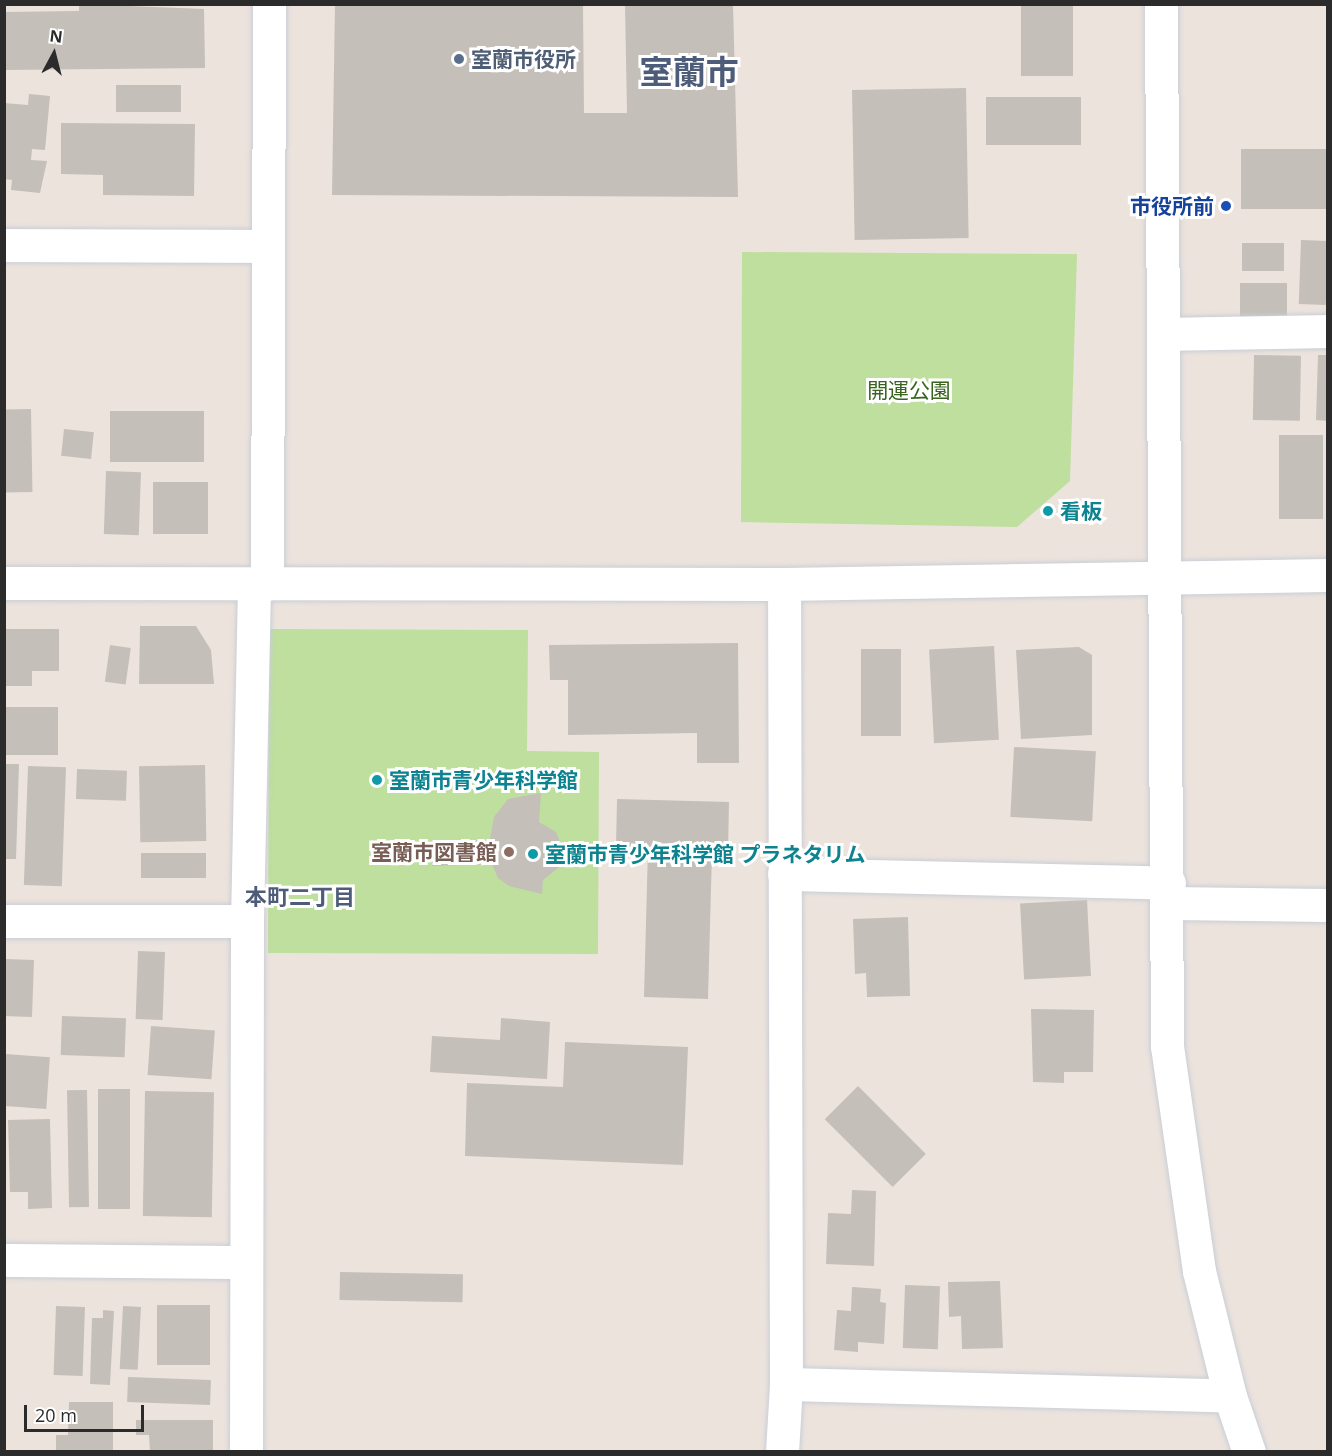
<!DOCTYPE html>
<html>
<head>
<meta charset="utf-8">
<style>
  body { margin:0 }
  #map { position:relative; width:1332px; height:1456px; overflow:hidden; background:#ece3dd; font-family:"Open Sans","Noto Sans JP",sans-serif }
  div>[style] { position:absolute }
  .green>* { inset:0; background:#bedf9d }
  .building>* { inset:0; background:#c4bfb9; transform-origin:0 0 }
  .roads { filter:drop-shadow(0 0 2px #c9ced7) drop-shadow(0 0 2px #c9ced7) }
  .minor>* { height:33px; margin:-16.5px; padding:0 16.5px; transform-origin:16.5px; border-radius:16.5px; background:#fff }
  .dots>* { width:16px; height:16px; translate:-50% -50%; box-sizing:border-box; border:3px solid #fff; border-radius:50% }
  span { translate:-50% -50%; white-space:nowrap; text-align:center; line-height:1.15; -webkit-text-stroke:6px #fff; paint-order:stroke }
  .service-label { font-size:21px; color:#4e5e75; font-weight:700 }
  .left { translate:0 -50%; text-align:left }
  .transit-label { font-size:21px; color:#164399; font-weight:700 }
  .right { translate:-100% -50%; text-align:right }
  .park-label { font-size:21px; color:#38641e }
  .culture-label { font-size:21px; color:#0d838f; font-weight:700 }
  .education-label { font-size:21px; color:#785e54; font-weight:700 }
  .neighbourhood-label { font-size:22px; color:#4d5c79; font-weight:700 }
  .town-label { font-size:33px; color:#4d5c79; font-weight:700 }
  .frame { position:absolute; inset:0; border:6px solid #2b2b2b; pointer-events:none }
  .north { position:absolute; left:24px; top:24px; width:60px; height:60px; -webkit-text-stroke:4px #fff; paint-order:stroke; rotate:7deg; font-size:16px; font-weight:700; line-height:24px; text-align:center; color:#2b2b2b }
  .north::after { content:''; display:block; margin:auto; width:21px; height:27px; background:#2b2b2b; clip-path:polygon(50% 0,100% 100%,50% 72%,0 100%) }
  .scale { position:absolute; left:24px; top:1405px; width:120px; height:27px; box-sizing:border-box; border:3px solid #2b2b2b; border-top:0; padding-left:8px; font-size:18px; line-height:21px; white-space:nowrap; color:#2b2b2b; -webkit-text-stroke:4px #fff; paint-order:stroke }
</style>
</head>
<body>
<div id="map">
  <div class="green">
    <div style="clip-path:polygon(742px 252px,1077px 254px,1070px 481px,1017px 527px,741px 522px)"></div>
    <div style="clip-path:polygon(269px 629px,528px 630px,527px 751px,599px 752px,598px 954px,268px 953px)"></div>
  </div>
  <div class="building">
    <div style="clip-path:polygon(79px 4px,204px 9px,205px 68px,4px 70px,4px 12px,79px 11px)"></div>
    <div style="clip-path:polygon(335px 4px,583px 4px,584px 113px,627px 113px,625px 4px,733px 4px,738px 197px,332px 195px)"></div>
    <div style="left:1021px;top:4px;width:52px;height:72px"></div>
    <div style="left:116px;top:85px;width:65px;height:27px"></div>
    <div style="left:966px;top:88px;width:150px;height:114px;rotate:89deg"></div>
    <div style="clip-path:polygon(29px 94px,50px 96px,45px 150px,32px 149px,31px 160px,47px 161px,40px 193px,11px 190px,12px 180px,4px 179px,4px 103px,28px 105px)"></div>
    <div style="left:1081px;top:97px;width:48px;height:95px;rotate:90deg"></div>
    <div style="clip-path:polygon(61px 123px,195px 124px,194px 196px,103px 195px,103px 175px,61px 174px)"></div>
    <div style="left:1241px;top:149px;width:87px;height:60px"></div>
    <div style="left:1301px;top:240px;width:27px;height:64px;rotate:2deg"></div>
    <div style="left:1242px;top:243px;width:42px;height:28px"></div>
    <div style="left:1240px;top:283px;width:47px;height:43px"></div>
    <div style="left:1254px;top:355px;width:47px;height:65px;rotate:1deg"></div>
    <div style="clip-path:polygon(1318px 355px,1328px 355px,1328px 421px,1316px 420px)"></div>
    <div style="left:31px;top:409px;width:83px;height:27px;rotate:89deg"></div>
    <div style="left:110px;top:411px;width:94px;height:51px"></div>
    <div style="left:64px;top:429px;width:30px;height:27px;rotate:6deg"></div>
    <div style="left:1279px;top:435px;width:44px;height:84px"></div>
    <div style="left:106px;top:471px;width:35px;height:63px;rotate:2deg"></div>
    <div style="left:153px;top:482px;width:55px;height:52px"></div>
    <div style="clip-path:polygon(140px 626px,196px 626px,211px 650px,214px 684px,139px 684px)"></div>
    <div style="clip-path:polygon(4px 629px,59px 629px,59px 671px,32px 671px,32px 686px,4px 686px)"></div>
    <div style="clip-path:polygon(738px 643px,739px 763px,697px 763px,697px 733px,568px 735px,568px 680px,550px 680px,549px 645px)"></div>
    <div style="left:110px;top:645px;width:21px;height:37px;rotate:8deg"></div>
    <div style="left:994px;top:646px;width:94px;height:65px;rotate:87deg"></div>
    <div style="clip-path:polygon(1079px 647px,1092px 655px,1092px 735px,1021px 739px,1016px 650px)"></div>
    <div style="left:861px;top:649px;width:40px;height:87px"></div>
    <div style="left:4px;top:707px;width:54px;height:48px"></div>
    <div style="left:1014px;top:747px;width:82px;height:70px;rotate:3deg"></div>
    <div style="clip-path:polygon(4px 764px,19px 764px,16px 859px,4px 859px)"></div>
    <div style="left:205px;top:765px;width:76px;height:66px;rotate:89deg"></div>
    <div style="left:28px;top:766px;width:38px;height:119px;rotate:2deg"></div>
    <div style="left:77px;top:769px;width:50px;height:30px;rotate:2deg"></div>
    <div style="clip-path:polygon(541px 793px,539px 822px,556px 832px,563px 849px,558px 868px,543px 880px,542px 894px,509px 886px,498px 878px,492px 864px,432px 866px,432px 841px,490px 840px,494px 817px,508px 799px)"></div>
    <div style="clip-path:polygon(617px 799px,729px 802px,728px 853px,712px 853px,708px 999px,644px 997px,648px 848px,616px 846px)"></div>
    <div style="left:141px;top:853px;width:65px;height:25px"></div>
    <div style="left:1087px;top:900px;width:76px;height:67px;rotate:87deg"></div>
    <div style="clip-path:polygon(908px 917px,910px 996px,867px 997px,866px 973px,855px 974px,853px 919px)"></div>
    <div style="left:138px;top:951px;width:27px;height:68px;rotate:2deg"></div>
    <div style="left:4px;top:959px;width:30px;height:57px;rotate:2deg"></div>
    <div style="clip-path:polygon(1031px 1009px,1094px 1010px,1093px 1072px,1064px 1072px,1064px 1083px,1033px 1082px)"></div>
    <div style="left:62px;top:1016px;width:64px;height:39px;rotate:2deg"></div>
    <div style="clip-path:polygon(501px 1018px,550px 1022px,547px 1079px,430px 1072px,432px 1036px,500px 1040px)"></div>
    <div style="left:151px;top:1026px;width:64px;height:49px;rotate:4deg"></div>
    <div style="clip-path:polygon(565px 1042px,688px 1047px,683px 1165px,465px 1156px,467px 1083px,563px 1087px)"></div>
    <div style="left:5px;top:1054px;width:45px;height:52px;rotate:4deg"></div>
    <div style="left:858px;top:1086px;width:96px;height:47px;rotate:45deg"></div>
    <div style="left:98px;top:1089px;width:32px;height:120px"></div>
    <div style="left:87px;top:1090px;width:117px;height:20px;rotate:89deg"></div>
    <div style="left:145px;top:1091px;width:69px;height:125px;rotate:1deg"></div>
    <div style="clip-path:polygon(50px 1119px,52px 1208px,28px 1209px,28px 1192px,10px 1192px,8px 1120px)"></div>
    <div style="clip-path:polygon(852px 1190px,876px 1191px,874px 1266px,826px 1264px,828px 1213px,851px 1214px)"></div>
    <div style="left:340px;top:1272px;width:123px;height:28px;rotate:1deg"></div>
    <div style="clip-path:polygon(1000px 1281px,1003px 1348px,962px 1349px,961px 1316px,949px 1317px,948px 1282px)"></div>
    <div style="left:905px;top:1285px;width:35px;height:63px;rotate:2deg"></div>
    <div style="clip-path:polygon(852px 1287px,881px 1289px,880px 1302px,886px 1303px,884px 1344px,858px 1342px,858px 1352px,834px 1350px,837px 1310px,851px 1311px)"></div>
    <div style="left:157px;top:1305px;width:53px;height:60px"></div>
    <div style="left:56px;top:1306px;width:29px;height:69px;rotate:2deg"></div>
    <div style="left:123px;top:1306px;width:18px;height:63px;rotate:3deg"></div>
    <div style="clip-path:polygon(103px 1310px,114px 1311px,110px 1385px,90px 1384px,92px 1318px,103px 1318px)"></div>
    <div style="left:128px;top:1377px;width:83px;height:25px;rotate:2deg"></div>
    <div style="clip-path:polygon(69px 1402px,113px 1402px,113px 1452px,56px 1452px,56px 1435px,68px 1435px)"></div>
    <div style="clip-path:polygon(136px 1420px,213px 1420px,213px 1452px,150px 1452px,149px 1435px,136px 1435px)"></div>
  </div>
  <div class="roads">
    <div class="minor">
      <div style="left:1161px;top:4px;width:1042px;rotate:89.67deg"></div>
      <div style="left:1167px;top:1046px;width:227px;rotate:81.9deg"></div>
      <div style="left:1199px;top:1271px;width:129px;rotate:76.1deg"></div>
      <div style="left:1230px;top:1396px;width:59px;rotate:71.3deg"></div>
      <div style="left:4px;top:245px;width:264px;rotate:0.2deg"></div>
      <div style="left:1163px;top:334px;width:165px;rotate:-1deg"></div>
      <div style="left:4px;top:583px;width:780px;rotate:0.07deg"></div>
      <div style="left:784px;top:584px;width:544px;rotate:-0.95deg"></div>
      <div style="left:267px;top:584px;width:580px;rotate:-89.8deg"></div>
      <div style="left:784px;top:874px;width:385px;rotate:1.3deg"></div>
      <div style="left:1169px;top:903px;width:159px;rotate:0.7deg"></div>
      <div style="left:4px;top:921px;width:243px"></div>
      <div style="left:4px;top:1260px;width:240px;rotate:0.5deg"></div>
      <div style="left:786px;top:1384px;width:444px;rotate:1.5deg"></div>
      <div style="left:246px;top:1452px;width:531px;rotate:-89.89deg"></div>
      <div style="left:247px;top:921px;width:336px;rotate:-88.8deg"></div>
      <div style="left:782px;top:1452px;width:68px;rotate:-86.6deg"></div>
      <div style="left:786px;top:1384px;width:800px;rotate:-90.14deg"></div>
    </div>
  </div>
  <div class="dots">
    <div style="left:459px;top:59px;background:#5c6f8a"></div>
    <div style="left:1226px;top:206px;background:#1a4fb4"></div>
    <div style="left:1048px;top:511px;background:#0f9aa8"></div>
    <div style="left:377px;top:780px;background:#0f9aa8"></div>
    <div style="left:509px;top:852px;background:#8d6e63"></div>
    <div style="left:533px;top:854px;background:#0f9aa8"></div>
  </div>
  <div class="service-label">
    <span class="left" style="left:471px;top:59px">室蘭市役所</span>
  </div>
  <div class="transit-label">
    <span class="right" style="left:1214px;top:206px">市役所前</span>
  </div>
  <div class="park-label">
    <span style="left:909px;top:390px">開運公園</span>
  </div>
  <div class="culture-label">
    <span class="left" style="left:1060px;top:511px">看板</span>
    <span class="left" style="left:389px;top:780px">室蘭市青少年科学館</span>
    <span class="left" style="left:545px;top:854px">室蘭市青少年科学館 プラネタリム</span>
  </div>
  <div class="education-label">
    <span class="right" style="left:497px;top:852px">室蘭市図書館</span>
  </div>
  <div class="neighbourhood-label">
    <span style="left:300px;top:897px">本町二丁目</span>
  </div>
  <div class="town-label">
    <span style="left:689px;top:72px">室蘭市</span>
  </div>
  <div class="frame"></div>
  <div class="north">N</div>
  <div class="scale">20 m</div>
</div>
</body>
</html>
